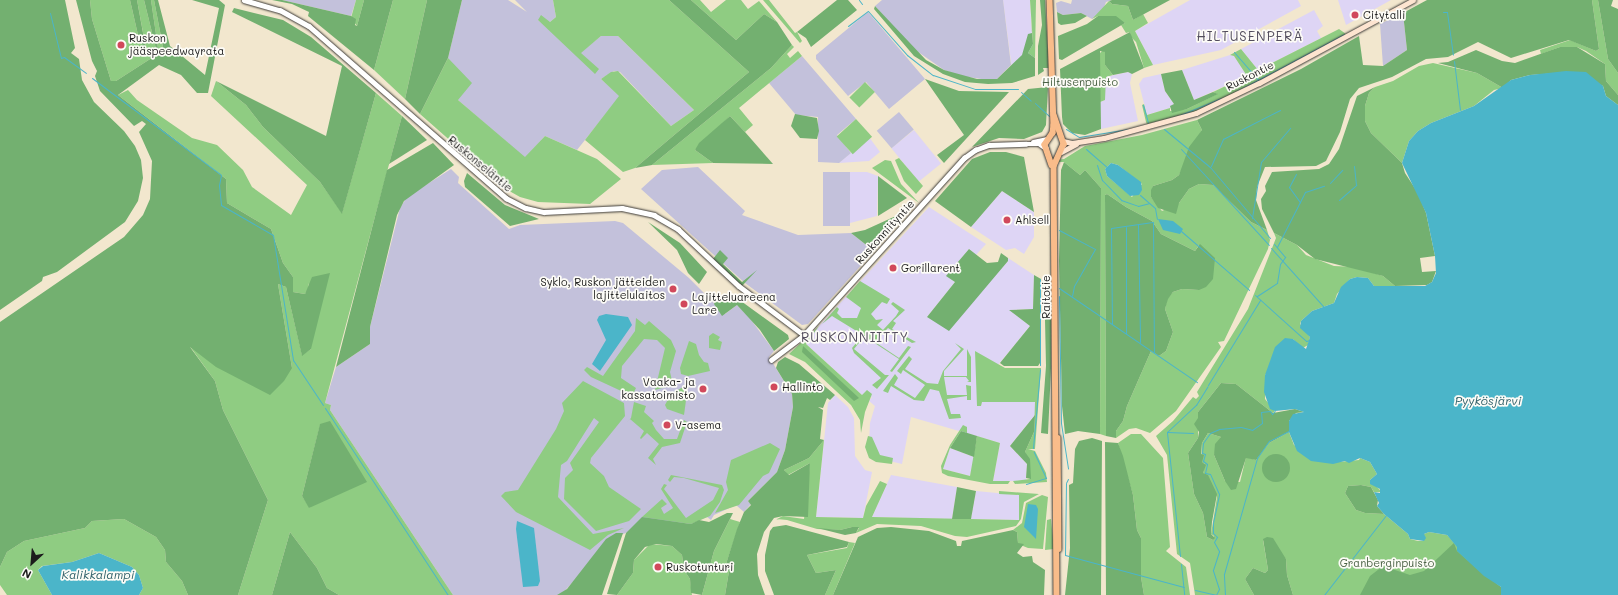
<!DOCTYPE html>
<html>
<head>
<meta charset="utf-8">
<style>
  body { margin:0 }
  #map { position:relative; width:1618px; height:595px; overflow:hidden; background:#f2e7ce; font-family:Mali,sans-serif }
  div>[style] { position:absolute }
  .built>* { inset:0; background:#ded5f5; transform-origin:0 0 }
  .industrial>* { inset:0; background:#c3c1db; transform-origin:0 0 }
  .green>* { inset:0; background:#8fcc82; transform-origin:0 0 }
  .forest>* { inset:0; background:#73b070 }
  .round { border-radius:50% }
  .water>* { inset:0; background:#4bb5c9 }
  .stream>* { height:1px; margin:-0.5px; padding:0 0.5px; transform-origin:0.5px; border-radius:0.5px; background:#4bb5c9 }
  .roads { filter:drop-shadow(0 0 1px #3c3a37) drop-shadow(0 0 1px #3c3a37) }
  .tertiary>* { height:4.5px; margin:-2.25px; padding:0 2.25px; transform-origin:2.25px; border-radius:2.25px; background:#fff }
  .secondary>* { height:5px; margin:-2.5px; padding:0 2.5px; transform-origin:2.5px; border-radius:2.5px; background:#fde4d0 }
  .primary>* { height:5.5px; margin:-2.75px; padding:0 2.75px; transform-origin:2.75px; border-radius:2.75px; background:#f9bc8a }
  .dots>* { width:11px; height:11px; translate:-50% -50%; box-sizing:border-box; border:2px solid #fdfcf7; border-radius:50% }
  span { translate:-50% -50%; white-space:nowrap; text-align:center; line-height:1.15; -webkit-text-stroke:3.5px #fdfcf7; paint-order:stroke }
  .poi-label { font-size:11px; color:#1c1c1c }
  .left { translate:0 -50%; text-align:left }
  .right { translate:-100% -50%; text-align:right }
  .street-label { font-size:11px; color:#1c1c1c }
  .park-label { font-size:11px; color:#4a6245 }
  .water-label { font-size:12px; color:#31616a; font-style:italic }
  .quarter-label { font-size:13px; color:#524c5d; letter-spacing:1px }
  .north { position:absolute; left:12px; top:543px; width:40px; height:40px; -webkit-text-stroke:3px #fdfcf7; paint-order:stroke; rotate:206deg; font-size:11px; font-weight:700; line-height:16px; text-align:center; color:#1c1c1c }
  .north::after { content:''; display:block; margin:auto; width:14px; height:18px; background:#1c1c1c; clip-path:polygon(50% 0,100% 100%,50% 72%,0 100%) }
</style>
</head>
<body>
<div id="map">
  <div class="built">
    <div style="clip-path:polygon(1003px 0,1030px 0,1034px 71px,1013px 77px)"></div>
    <div style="clip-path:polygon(1190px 0,1298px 0,1301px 6px,1221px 50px,1153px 65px,1135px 31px)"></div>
    <div style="clip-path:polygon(1338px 0,1391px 0,1346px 25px)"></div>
    <div style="clip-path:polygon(1314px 10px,1323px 26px,1317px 31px,1321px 38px,1258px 70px,1241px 49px)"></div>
    <div style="clip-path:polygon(1230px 55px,1234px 56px,1247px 76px,1194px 100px,1182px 70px)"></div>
    <div style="clip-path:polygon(1128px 72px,1132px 74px,1130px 83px,1138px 121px,1101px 129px,1100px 102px,1105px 100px,1105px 77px)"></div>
    <div style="clip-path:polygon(1161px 74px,1165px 91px,1174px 104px,1170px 108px,1147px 115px,1139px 84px,1143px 78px)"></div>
    <div style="left:914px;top:130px;width:43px;height:29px;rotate:51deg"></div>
    <div style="clip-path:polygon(869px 137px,880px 152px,869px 161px,839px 163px)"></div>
    <div style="clip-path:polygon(850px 172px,867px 172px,878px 176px,877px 216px,850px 223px)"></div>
    <div style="clip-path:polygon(1002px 191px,1034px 212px,1034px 237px,1024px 254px,1015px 248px,1006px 250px,971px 227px)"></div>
    <div style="clip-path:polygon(929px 207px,986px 244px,976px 255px,969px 249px,947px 276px,955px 282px,927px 317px,978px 295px,1008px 261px,1008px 258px,1034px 275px,1033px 309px,1010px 310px,1030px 326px,998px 365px,1035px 402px,1035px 415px,1010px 446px,1027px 464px,1026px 481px,993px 481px,1000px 443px,911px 417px,902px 464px,881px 459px,869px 444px,870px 423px,875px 406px,869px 401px,872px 397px,862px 395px,806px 344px,819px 326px)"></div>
    <div style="clip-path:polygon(835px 395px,848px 407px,854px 418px,855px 456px,865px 470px,872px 472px,863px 518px,816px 517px,828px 403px)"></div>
    <div style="clip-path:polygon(950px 448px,974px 457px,970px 476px,943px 469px)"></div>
    <div style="clip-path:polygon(891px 475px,957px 487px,952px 519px,872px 517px)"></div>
    <div style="clip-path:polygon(976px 491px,1019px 495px,1019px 520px,971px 519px)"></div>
  </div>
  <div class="industrial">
    <div style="clip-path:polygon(282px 0,356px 0,351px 16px)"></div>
    <div style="clip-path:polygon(462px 0,508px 0,527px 12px,515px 0,553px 0,556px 17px,550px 22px,538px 20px,599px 68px,580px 53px,601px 36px,618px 36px,694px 110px,671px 126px,620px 72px,614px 71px,601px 79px,620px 96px,577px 150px,545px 136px,525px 158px,458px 100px,448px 58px)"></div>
    <div style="clip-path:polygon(882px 0,1003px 0,1011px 65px,997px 79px,988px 80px,961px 76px,944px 70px,911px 47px,875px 6px)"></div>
    <div style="clip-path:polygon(1072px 0,1112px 0,1106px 2px,1103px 10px,1092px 19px,1081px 13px,1063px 15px,1057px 12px,1056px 3px,1061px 1px,1071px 4px)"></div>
    <div style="clip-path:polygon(868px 12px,925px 79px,889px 109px,866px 82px,848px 96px,816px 59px,816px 55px)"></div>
    <div style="clip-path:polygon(1403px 13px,1407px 50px,1383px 66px,1380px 24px)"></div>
    <div style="clip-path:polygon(802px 56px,856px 119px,837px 135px,851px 153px,839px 163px,818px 162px,818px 117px,796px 115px,769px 83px)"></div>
    <div style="left:899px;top:112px;width:23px;height:29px;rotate:50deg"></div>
    <div style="clip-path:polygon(698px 167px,745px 211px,742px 215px,798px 235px,851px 233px,874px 251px,808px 324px,802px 325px,745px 283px,641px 189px,662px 170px)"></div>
    <div style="clip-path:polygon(451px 169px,459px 177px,458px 183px,509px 229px,520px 225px,615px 221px,623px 223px,689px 278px,725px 314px,737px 305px,749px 317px,774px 351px,769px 357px,792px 394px,793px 407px,785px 450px,777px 472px,748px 501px,751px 504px,744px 512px,736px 505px,714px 515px,711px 520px,707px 517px,691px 524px,655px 520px,612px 539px,561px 595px,453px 595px,330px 410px,331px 405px,325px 403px,336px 367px,370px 344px,370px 327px,400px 208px,407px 197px)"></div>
    <div style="left:823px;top:172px;width:27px;height:54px"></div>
  </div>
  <div class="green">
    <div style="clip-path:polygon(90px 0,130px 0,138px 35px,147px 54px,137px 0,144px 0,156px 49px,158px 48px,151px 0,154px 0,163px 47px,161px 52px,116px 81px,111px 81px,92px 19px)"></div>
    <div style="clip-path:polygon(356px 0,364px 0,357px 26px,351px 18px)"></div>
    <div style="clip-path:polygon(393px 0,427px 0,405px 99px,374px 70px)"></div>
    <div style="clip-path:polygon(553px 0,669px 0,749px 72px,635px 168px,623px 172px,585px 140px,619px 96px,601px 79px,611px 72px,618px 71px,671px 126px,694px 110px,618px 36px,601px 36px,581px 53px,599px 69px,595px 74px,538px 20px,541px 15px,550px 22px,556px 17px)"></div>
    <div style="clip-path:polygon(691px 0,700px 0,711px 12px,726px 0,741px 0,748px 9px,759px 1px,777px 22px,764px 14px,736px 40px)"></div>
    <div style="clip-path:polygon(763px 0,769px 0,795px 33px,797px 32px,802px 41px,800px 43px)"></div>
    <div style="clip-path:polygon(1030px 0,1036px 0,1035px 58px,1028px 53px,1033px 44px)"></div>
    <div style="clip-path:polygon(1592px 0,1598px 0,1608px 59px,1618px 73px,1618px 95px,1606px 81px,1605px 64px,1586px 51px,1577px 47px,1560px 47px,1541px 54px,1540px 50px,1570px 40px,1596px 51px,1599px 49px)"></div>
    <div style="clip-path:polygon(1109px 1px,1112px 4px,1128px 6px,1133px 20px,1143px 14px,1148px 23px,1135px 31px,1153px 65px,1144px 68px,1136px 42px,1131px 37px,1130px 32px,1126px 33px,1121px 25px,1125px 23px,1098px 16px,1092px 19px)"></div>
    <div style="clip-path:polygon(1339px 29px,1346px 34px,1259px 81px,1194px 112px,1147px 124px,1146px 122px,1142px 105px,1144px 104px,1147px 115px,1170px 108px,1170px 111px,1187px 109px,1217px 94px,1213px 92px,1247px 76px,1234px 56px,1230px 55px,1241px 49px,1258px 70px)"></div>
    <div style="clip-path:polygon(792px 45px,794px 47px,787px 54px,790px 58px,798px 51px,802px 56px,739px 108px,753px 125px,745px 132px,730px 116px,695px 150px,713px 163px,652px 165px,771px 68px)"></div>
    <div style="clip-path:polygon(1103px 50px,1105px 52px,1105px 65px,1113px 75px,1106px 77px,1105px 100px,1100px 102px,1099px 54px)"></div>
    <div style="clip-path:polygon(448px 58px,472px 83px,458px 100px,525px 157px,545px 136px,597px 159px,621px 179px,590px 204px,538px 202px,520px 197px,504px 188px,420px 114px)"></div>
    <div style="clip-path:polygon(1433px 63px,1477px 73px,1503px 88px,1494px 90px,1474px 106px,1431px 123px,1418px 131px,1409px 141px,1402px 163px,1371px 133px,1365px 121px,1365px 106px,1369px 93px,1375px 87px,1393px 81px,1419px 66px)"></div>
    <div style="clip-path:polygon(evenodd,216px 81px,246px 105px,263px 127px,320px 182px,342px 213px,376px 93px,402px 116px,325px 403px,331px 405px,330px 410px,453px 595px,339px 595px,327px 588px,317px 568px,290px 532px,272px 595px,238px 595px,268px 500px,223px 410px,215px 381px,189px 345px,292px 368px,278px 284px,286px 287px,302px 355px,311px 349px,309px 283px,308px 289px,305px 294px,293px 292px,293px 277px,283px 263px,271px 229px,227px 203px,226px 179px,118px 95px,128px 90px,137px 100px,192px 138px,217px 145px,243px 170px,252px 187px,291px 215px,307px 185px,211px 96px,216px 81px,320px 425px,310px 508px,302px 496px,320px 425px)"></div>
    <div style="left:865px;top:82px;width:14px;height:22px;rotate:45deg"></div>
    <div style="left:856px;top:119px;width:24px;height:26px;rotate:48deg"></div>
    <div style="clip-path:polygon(evenodd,1197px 120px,1202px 130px,1179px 175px,1172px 180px,1153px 186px,1151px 197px,1162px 211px,1179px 203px,1189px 189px,1199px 184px,1213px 185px,1251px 222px,1267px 230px,1270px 240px,1268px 249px,1224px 341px,1218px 342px,1221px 347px,1176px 411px,1150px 433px,1136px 428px,1129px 429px,1116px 438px,1116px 431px,1123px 421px,1127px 406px,1151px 351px,1159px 356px,1166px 351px,1173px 332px,1165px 309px,1167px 299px,1173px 292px,1182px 289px,1199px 290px,1199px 245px,1195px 251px,1161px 234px,1152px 221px,1126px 207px,1107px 194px,1105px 195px,1106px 436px,1100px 434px,1101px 188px,1085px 170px,1080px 175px,1064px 162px,1055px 162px,1056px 160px,1064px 159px,1085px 146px,1142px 135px,1197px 120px,1111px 163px,1118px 165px,1142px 184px,1132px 197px,1107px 176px,1105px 169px,1111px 163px)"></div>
    <div style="clip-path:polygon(899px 158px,923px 186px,916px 194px,904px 181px,895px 160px)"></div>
    <div style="clip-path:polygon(885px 160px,891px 161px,901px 184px,919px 203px,872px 168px)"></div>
    <div style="clip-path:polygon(1274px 233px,1297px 245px,1306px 255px,1334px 266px,1355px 267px,1383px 276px,1395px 286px,1374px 286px,1368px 278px,1357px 277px,1350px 279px,1337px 294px,1334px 303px,1312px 311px,1301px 321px,1300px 324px,1310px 337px,1308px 345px,1303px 348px,1293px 339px,1265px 375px,1265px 399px,1275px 411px,1273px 413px,1236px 384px,1221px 383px,1198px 412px,1198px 438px,1188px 453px,1194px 494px,1203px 513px,1207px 537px,1213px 540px,1214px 536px,1211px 534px,1217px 497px,1203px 473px,1205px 464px,1201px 462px,1202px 443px,1208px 433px,1221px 437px,1214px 455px,1225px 481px,1240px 482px,1246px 457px,1256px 460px,1269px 443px,1289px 432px,1294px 445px,1328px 463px,1359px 460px,1360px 458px,1370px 462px,1377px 474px,1370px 480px,1382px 492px,1374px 492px,1371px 487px,1361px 485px,1348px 486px,1345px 493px,1356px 510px,1365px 513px,1384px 514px,1408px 534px,1410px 539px,1418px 541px,1424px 541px,1424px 534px,1429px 532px,1447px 535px,1501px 595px,1293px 595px,1287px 575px,1286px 559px,1263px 540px,1268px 570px,1265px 573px,1253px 568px,1245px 579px,1254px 595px,1195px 595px,1190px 563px,1177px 554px,1167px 455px,1156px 436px,1173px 421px,1193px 397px,1196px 399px,1199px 396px,1197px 392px,1248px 309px,1276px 238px)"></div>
    <div style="clip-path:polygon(860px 281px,890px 299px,887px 304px,882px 302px,871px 314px,876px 320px,883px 319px,877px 325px,883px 330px,896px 316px,899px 311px,891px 304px,893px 302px,905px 310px,893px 321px,896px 323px,892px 329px,916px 342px,912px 343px,888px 328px,875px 342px,899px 358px,908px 346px,911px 347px,892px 372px,890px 371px,899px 359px,864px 336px,866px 340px,863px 338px,854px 349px,885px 375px,889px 375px,877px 389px,872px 385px,881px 378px,854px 353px,852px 348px,863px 335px,832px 316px,822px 324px,837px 307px,839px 309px,837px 313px,842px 318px,857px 318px,861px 308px,846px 297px)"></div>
    <div style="clip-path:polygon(636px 318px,645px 325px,649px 321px,671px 340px,676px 351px,670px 372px,673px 385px,655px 390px,665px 348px,657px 340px,644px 339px,622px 366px,621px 378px,636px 388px,632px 396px,591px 377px,584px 370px,587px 367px,603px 376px,635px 331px)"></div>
    <div style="clip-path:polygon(819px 326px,806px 344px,862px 395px,867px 390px,872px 394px,865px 412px,861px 433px,860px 420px,851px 405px,805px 362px,789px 354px)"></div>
    <div style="clip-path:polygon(713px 333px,720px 337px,718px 340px,722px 342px,720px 350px,709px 348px,709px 336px)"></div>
    <div style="clip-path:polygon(689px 341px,696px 344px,699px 355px,704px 362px,708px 363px,710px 371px,688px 376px,681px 374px,680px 368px)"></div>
    <div style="clip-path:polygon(955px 343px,964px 349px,944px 371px,944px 376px,967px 376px,967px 349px,971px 357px,971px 382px,967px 382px,969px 381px,966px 377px,944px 377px,947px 395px,967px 395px,966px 385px,971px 386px,971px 400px,967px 400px,967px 396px,947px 399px,951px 414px,960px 414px,961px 418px,949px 419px,939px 391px,930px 389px,924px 401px,914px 400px,891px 386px,888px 393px,883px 391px,895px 374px,898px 378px,894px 385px,915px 398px,925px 385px,903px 370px,901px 374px,897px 371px,909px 356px,912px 359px,905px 369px,927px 383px,938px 384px,943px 371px,961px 349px)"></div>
    <div style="clip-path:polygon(975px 351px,1005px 368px,1041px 368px,1035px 449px,1028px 449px,1035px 451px,1046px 473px,1047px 482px,1015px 484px,1013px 481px,1030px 479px,1025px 452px,1034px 432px,1035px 402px,982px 402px,981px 406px,977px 406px)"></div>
    <div style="clip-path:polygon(583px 381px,624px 403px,625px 416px,591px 458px,590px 463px,604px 476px,609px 487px,641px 509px,629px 521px,596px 531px,564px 499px,565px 478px,573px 470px,570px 463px,599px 422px,594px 418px,567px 461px,561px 465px,558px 497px,593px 534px,624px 528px,608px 535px,590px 550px,516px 512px,501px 496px,505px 492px,518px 490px,556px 429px,564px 411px,562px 403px)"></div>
    <div style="clip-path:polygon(683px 387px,687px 393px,684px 415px,667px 409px,665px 405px,671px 394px)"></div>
    <div style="clip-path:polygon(634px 402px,646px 406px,644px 412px,654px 421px,652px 423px,656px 430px,664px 439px,677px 439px,684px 420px,687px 422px,680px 443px,662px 447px,653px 459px,656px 465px,648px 458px,659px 444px,647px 433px,641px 439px,640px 438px,644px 431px,630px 419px,617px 433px,631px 418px)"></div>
    <div style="clip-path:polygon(963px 425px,967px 427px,967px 433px,961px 431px,950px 448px,943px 469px,970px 476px,977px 436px,1000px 443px,993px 481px,1010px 481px,1008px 484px,990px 484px,948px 476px,942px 473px,941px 466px,950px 445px)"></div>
    <div style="clip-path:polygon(1131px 434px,1141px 434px,1163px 458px,1170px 547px,1166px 551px,1186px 567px,1190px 595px,1144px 595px,1141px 577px,1141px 538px,1137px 530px,1133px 495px,1118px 443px)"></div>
    <div style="clip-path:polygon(868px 436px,872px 437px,880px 455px,893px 458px,892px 464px,876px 462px,869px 458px,865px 447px)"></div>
    <div style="clip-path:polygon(824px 440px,816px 517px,863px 518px,866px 506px,880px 481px,887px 484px,872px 517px,1019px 520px,1019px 495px,999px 494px,999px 491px,1039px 494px,1024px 502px,1021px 519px,1016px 526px,967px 537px,955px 536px,921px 526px,877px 524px,856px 533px,859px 528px,852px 527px,840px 530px,817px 529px,787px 520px,777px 519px,769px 523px,783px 516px,804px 519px,810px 463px,788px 475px,784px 470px,809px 458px)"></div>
    <div style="clip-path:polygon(770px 443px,780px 449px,769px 473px,763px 476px,739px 505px,715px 513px,728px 490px,726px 482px,731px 460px)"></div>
    <div style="clip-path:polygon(671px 475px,722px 485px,724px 490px,720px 502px,710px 516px,691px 524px,642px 517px,662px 499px,667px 504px,661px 508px,664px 514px,673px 508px,661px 489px,664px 484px,667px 485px,664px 489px,686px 518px,713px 500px,719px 488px,684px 478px,674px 477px,670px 482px,668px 480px)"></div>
    <div style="clip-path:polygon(1042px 495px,1048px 497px,1043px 549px,1028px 548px,1018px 544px,1017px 532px,1013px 530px,1022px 523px,1026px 503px)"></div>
    <div style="clip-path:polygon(124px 519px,156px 537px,165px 550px,166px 562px,182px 581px,188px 595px,139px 595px,143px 588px,139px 575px,132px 567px,99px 553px,72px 562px,42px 566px,38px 570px,52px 595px,7px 595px,0 585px,0 567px,7px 552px,24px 541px,85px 528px,92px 521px)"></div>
    <div style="clip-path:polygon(730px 519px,740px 522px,726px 564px,729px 571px,725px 595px,702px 595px,714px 551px)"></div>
    <div style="clip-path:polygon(1051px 519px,1054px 549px,1045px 550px,1047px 520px)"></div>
    <div style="clip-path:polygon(849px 542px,855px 543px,833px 595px,825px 595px,836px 570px,816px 573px,807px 555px,847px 548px)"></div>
    <div style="clip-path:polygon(650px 544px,672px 546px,682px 555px,684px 570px,690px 579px,692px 595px,617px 595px,633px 573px,634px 560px)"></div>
  </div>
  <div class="forest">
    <div style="clip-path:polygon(0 0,65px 0,75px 48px,71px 53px,79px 59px,82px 80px,94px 102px,124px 131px,135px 146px,141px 160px,143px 178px,138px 201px,125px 222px,57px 272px,43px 277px,42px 281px,0 310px)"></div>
    <div style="clip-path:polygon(76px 0,90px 0,92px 19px,111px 81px,116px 81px,161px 52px,163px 47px,154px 0,158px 0,170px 46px,205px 75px,219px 8px,192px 0,219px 0,225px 5px,208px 93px,197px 93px,181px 75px,159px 65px,118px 95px,226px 179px,227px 203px,271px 229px,283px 263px,293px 277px,293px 292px,305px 294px,312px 277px,330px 273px,311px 349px,302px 356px,286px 287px,278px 284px,292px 368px,284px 381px,270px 395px,216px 367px,190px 347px,215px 381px,223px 410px,268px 500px,238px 595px,188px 595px,182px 581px,166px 562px,165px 550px,156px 537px,124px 519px,92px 521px,85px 528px,24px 541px,7px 552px,0 567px,0 322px,124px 237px,143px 215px,150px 199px,152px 161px,139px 132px,146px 124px,142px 121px,134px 126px,100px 91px,95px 76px,97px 71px,92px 61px)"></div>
    <div style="clip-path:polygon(130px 0,137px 0,147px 55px,138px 35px)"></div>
    <div style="clip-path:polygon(144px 0,151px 0,158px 48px,156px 49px)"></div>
    <div style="clip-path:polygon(272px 0,282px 0,351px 16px,356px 19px,355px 25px,357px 26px,364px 0,393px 0,374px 70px,308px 16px,309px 12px,292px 4px)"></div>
    <div style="clip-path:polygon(427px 0,462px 0,448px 58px,420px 114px,405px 99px)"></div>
    <div style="clip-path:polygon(669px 0,691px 0,736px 40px,764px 14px,777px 22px,792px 45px,771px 68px,652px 165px,635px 168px,749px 72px)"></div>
    <div style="clip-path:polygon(837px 0,848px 0,857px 10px,811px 47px,806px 38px,797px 32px)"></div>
    <div style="clip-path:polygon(1040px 0,1045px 0,1049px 68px,1043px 68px,1044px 71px,1038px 75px,1038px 46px,1042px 25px)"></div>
    <div style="clip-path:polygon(1112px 0,1170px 0,1133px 20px,1128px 6px,1112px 4px,1109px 1px)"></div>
    <div style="clip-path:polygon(1427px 0,1592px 0,1599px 49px,1596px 51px,1569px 40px,1511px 58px,1478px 42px,1448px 57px,1426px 59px,1392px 77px,1359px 88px,1350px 99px,1340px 132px,1326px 161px,1316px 166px,1265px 167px,1257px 187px,1256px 200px,1267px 230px,1251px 222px,1213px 185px,1199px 184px,1189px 189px,1179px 203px,1176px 214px,1158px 208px,1151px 197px,1151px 190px,1153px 186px,1172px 180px,1179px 175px,1189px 147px,1202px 130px,1197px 120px,1301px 69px,1359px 36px,1363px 65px,1383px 66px,1407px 50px,1403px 13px)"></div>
    <div style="clip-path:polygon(1598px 0,1613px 0,1611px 6px,1618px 9px,1618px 73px,1608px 59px)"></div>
    <div style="clip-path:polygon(875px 6px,926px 60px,944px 70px,977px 79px,997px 79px,1022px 55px,1028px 34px,1032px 33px,1031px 17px,1033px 44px,1028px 53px,1035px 58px,1035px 76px,1012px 83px,988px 84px,965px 82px,943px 74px,914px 56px,874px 9px)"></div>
    <div style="clip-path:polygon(234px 8px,283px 20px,311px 37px,376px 93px,342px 214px,320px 182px,263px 127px,246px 105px,216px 81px,326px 136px,342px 66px,232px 12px)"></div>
    <div style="clip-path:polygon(1057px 12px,1063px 15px,1081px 13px,1087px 16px,1075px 23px,1061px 25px,1058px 23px)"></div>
    <div style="clip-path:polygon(1098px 16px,1116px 16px,1125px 23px,1062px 60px,1059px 59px,1058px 36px,1087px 24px)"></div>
    <div style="clip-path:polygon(1130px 32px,1144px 68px,1132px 74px,1128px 72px,1113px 75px,1105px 65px,1105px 52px,1100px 51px,1101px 129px,1085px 135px,1072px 133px,1063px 124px,1062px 117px,1060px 69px)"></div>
    <div style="clip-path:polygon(1560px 47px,1577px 47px,1605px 64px,1606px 81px,1618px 95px,1618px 105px,1606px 96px,1603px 86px,1573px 72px,1530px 75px,1511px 80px,1503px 88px,1477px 73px,1438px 63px,1448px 62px,1476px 50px,1502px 61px,1515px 63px)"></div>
    <div style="clip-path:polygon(1182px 70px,1194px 100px,1213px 92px,1218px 94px,1187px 109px,1172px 113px,1170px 106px,1174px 104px,1165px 91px,1161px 74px)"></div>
    <div style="clip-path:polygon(925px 79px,959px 91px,1009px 92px,944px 163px,937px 155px,964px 135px)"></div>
    <div style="clip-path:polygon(1048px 87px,1046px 125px,1042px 132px,1024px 139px,999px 138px,972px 147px,1028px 89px)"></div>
    <div style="clip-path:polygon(1375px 87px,1369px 93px,1365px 106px,1365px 121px,1371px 133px,1402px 163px,1405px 173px,1418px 193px,1426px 213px,1435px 256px,1420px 258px,1422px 272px,1436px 271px,1432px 282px,1427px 285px,1395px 286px,1383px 276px,1315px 259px,1297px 245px,1274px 233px,1262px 209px,1261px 199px,1266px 191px,1265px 186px,1272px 172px,1319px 169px,1329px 164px,1339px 149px,1357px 96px)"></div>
    <div style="clip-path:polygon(795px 114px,817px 118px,819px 131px,817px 139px,800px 138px,791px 126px)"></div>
    <div style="clip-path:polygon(402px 116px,427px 140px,389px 164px)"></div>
    <div style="clip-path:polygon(730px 116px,745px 132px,773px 164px,713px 163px,695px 150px,699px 143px)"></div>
    <div style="clip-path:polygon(433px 143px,454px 165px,404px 201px,397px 215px,370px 327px,370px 344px,336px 367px,387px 170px)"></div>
    <div style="clip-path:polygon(990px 152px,1006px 152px,1024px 157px,1034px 212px,1002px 191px,971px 227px,935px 201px,972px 159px)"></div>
    <div style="clip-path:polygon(1064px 162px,1080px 175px,1085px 170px,1101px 188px,1100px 434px,1078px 431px,1065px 434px,1062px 406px,1059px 261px,1061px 170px)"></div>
    <div style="clip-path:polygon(467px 173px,505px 205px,539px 219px,510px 226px,465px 187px,464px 181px)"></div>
    <div style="clip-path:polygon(878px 176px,907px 198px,878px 216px)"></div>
    <div style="clip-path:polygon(1107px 194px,1126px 207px,1152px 221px,1161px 234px,1195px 251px,1200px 244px,1215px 258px,1213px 279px,1206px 287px,1199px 290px,1182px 289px,1173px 292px,1168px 299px,1165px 309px,1173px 332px,1166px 351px,1159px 356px,1151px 351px,1127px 406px,1123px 421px,1116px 431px,1116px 438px,1106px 436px,1105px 195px)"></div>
    <div style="clip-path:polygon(909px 210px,874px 251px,851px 233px,865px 230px)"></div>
    <div style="clip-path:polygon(648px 222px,680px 243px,707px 272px,699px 284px,688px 273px,677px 250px)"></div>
    <div style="clip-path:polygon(969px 249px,987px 263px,998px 262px,1001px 253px,1008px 258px,1008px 261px,949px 331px,927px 317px,955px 282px,946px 276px)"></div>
    <div style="clip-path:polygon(720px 250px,728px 258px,723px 264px,742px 282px,757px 270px,742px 286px,713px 259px)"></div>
    <div style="clip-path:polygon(1034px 275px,1041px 279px,1040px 363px,1038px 366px,1004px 366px,1000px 363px,1030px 326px,1009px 310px,1033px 309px)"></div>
    <div style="clip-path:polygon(728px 295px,734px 296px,788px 335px,789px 339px,774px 351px,760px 330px,737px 305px,722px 316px,714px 304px,716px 299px)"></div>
    <div style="clip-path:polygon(1048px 316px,1051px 318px,1051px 368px,1048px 434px,1041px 433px,1046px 366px,1045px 320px)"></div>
    <div style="clip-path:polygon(803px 346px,859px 398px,854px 401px,802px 352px)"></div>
    <div style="clip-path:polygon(785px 357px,799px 364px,835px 395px,830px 400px,827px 398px,823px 408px,818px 407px,823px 410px,820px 439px,824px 440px,809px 458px,784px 470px,789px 475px,810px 463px,808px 517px,783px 516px,774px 518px,764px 532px,757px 554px,758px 575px,765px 595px,725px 595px,729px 571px,726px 568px,726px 564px,737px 529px,744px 512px,751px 505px,748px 501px,777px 472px,785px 450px,793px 407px,792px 394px,776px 368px,778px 362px)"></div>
    <div style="clip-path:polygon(1221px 383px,1236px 384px,1273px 413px,1295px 409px,1304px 412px,1296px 413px,1289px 421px,1289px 432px,1269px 443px,1256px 460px,1246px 458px,1236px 489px,1231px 490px,1225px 481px,1214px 455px,1215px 444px,1221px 437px,1208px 433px,1202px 443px,1201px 454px,1204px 455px,1202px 462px,1206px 465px,1203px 473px,1208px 475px,1217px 494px,1212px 522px,1211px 534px,1215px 538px,1213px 540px,1207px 537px,1203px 513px,1194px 494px,1188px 453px,1198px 438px,1199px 432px,1194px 424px,1198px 418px,1198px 412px)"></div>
    <div style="clip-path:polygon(1035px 415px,1034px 432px,1025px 452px,1030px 459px,1031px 479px,1026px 478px,1027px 464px,1010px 446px)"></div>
    <div style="clip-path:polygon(330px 421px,367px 482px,309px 508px,302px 496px,320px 424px)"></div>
    <div style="clip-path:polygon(961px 431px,977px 436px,974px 457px,950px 448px)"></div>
    <div style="clip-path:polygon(1092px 438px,1102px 441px,1101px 595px,1065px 595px,1070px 548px,1069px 485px,1073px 483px,1075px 449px,1079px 441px)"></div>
    <div style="clip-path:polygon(1105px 442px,1118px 443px,1123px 456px,1133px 495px,1137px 530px,1141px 538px,1141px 577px,1144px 595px,1106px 595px)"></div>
    <div class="round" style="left:1262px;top:454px;width:28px;height:28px"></div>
    <div style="clip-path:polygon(1361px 485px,1371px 487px,1378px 500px,1377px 506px,1384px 514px,1365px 513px,1356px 510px,1345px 493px,1348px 486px)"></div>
    <div style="clip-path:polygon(957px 487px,976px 491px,971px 519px,952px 519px)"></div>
    <div style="clip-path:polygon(727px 513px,733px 513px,714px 551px,702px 595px,691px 593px,690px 579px,684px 570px,682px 555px,672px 546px,656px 544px,645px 547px,634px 560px,633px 573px,617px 595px,607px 594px,626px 533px,642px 517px,691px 524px,699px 520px,709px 522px)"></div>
    <div style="clip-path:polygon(786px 525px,849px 542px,847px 547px,807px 555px,816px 573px,836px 570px,825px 595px,774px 595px,765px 571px,765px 555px,770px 531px,773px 527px)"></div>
    <div style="clip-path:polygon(852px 527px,859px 527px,856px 533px,845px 535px,817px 528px,840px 530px)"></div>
    <div style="clip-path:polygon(891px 527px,929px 531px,956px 541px,957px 546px,961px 546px,962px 541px,1013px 530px,1017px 532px,1018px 543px,1024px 544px,1017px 553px,1023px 557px,1032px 556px,1033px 562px,1045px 570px,1044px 595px,833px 595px,858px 537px,877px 528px)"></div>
    <div style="clip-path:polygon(290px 532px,317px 568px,327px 588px,339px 595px,272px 595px)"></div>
    <div style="clip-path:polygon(616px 533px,623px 533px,602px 595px,557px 595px,567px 589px,606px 539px)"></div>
    <div style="clip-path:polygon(1267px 537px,1273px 538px,1286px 559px,1287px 575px,1293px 595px,1254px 595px,1245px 579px,1253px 568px,1265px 573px,1268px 570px,1263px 539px)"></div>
    <div style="clip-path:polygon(1454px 543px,1457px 551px,1466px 559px,1501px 587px,1501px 595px,1360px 595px,1370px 576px,1383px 566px,1410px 575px,1424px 571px)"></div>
  </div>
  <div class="water">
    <div style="clip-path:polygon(1566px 71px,1586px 72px,1603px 86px,1606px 96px,1618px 105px,1618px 595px,1501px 595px,1501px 587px,1484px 576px,1457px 551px,1457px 547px,1447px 535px,1429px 532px,1424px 534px,1426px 538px,1424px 541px,1410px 539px,1408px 534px,1384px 514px,1377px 506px,1379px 503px,1374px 492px,1380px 493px,1380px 489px,1370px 484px,1370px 480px,1377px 474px,1370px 462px,1360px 458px,1349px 463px,1345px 461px,1333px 464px,1311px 461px,1297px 451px,1289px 432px,1289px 421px,1293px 414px,1304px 412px,1295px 409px,1275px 411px,1270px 409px,1264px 392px,1265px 375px,1275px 347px,1285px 338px,1293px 339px,1306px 349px,1310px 337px,1300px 328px,1301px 321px,1312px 311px,1334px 303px,1341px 287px,1350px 279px,1357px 277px,1368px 278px,1374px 286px,1425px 286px,1432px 282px,1436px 273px,1435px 256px,1426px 213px,1402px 163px,1409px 141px,1418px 131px,1431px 123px,1474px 106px,1511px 80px,1530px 75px)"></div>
    <div style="clip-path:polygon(1111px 163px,1118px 165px,1141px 182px,1142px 190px,1139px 195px,1130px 196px,1107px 176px,1105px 169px)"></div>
    <div style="clip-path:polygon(1158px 219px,1173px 221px,1183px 229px,1180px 234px,1163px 230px)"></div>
    <div style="clip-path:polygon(606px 314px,628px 317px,632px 325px,600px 371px,592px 364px,606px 340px,597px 320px,599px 316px)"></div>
    <div style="clip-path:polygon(1028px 504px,1036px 505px,1038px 509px,1036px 539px,1024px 527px)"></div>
    <div style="clip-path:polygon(517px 521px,534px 528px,540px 581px,538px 586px,523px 587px,516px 529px)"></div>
    <div style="clip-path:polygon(99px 553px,132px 567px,139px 575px,143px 588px,139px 595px,52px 595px,38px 570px,43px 566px,72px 562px)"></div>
  </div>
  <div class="stream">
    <div style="left:859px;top:0;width:5px;rotate:53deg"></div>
    <div style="left:1443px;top:12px;width:4px"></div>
    <div style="left:1447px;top:12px;width:43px;rotate:82.1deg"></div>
    <div style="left:50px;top:13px;width:46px;rotate:76.3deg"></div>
    <div style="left:61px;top:58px;width:3px;rotate:-18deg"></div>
    <div style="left:64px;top:57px;width:27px;rotate:36deg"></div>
    <div style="left:848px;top:26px;width:25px;rotate:-37deg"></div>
    <div style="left:868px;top:11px;width:59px;rotate:48.4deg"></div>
    <div style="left:907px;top:55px;width:33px;rotate:38deg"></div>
    <div style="left:933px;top:75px;width:44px;rotate:18.4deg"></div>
    <div style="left:975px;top:89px;width:43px"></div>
    <div style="left:1234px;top:52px;width:37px;rotate:49deg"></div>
    <div style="left:1454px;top:61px;width:49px;rotate:83deg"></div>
    <div style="left:92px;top:78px;width:161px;rotate:36.9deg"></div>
    <div style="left:221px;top:175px;width:10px;rotate:101deg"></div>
    <div style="left:219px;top:185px;width:20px;rotate:84deg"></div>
    <div style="left:221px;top:205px;width:60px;rotate:30deg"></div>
    <div style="left:273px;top:235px;width:127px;rotate:80.9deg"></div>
    <div style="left:293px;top:360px;width:54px;rotate:56.3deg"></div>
    <div style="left:1237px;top:91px;width:121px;rotate:-28deg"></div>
    <div style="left:1021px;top:92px;width:13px;rotate:42deg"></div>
    <div style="left:1035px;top:103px;width:19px;rotate:43deg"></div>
    <div style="left:1143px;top:105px;width:18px;rotate:74deg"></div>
    <div style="left:1180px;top:115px;width:44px;rotate:-22.5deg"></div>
    <div style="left:1066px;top:129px;width:15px;rotate:32deg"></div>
    <div style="left:1079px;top:137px;width:50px;rotate:-9.3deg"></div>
    <div style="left:1164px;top:129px;width:60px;rotate:39.6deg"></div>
    <div style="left:1210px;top:167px;width:93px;rotate:49.8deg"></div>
    <div style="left:1086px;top:149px;width:28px;rotate:41deg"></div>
    <div style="left:1181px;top:149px;width:130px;rotate:47.5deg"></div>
    <div style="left:1097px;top:165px;width:16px;rotate:72deg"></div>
    <div style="left:1102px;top:180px;width:28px;rotate:46deg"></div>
    <div style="left:1121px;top:200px;width:18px;rotate:19deg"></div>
    <div style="left:1138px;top:206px;width:11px;rotate:-15deg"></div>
    <div style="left:1211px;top:166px;width:30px;rotate:-66deg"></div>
    <div style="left:1223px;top:139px;width:64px;rotate:-27deg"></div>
    <div style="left:1296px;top:174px;width:15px;rotate:118deg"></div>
    <div style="left:1289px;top:187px;width:19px;rotate:54deg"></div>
    <div style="left:1330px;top:183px;width:18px;rotate:-47deg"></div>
    <div style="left:1140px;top:195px;width:20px;rotate:41deg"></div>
    <div style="left:1155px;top:208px;width:11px;rotate:80deg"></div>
    <div style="left:1339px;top:200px;width:23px;rotate:-41deg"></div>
    <div style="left:1356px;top:185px;width:19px;rotate:-96deg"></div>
    <div style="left:1252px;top:218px;width:57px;rotate:-80.9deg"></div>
    <div style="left:1261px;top:162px;width:45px;rotate:-49.5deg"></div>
    <div style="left:1138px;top:224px;width:118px;rotate:89deg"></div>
    <div style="left:1126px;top:227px;width:106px;rotate:90deg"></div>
    <div style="left:1059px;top:230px;width:41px;rotate:27.8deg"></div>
    <div style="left:1095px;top:249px;width:43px;rotate:119.6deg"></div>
    <div style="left:1074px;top:286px;width:10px;rotate:101deg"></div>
    <div style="left:1181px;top:231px;width:90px;rotate:40.9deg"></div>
    <div style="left:1277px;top:247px;width:62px;rotate:-63deg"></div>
    <div style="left:1305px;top:192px;width:20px;rotate:-18deg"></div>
    <div style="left:1271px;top:248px;width:79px;rotate:48.1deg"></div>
    <div style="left:1040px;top:279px;width:86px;rotate:90deg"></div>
    <div style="left:1044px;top:282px;width:9px;rotate:36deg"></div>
    <div style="left:1059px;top:288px;width:167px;rotate:34.3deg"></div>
    <div style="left:1255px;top:295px;width:69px;rotate:42deg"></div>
    <div style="left:1306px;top:341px;width:4px;rotate:-14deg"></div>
    <div style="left:1059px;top:296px;width:127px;rotate:89.1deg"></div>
    <div style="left:1061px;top:423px;width:46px;rotate:81.2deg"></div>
    <div style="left:1257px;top:296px;width:24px;rotate:-33deg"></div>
    <div style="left:1277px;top:283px;width:19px;rotate:-81deg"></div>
    <div style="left:1280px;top:264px;width:9px;rotate:-54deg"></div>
    <div style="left:1285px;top:257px;width:17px;rotate:-130deg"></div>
    <div style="left:1112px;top:324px;width:96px;rotate:-90.6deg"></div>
    <div style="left:1111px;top:228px;width:42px;rotate:-8.1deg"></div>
    <div style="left:1153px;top:222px;width:130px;rotate:89.6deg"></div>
    <div style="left:1208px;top:385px;width:100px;rotate:-58.5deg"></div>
    <div style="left:325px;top:408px;width:224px;rotate:56.7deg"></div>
    <div style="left:1167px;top:432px;width:26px;rotate:2deg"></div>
    <div style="left:1033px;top:448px;width:79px;rotate:-84.9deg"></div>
    <div style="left:1068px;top:479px;width:4px;rotate:117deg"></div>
    <div style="left:1066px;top:483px;width:72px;rotate:90.8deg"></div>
    <div style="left:1065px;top:555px;width:123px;rotate:15.1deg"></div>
    <div style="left:1026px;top:484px;width:21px;rotate:-17deg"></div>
    <div style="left:1046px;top:478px;width:29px;rotate:-115deg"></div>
    <div style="left:1180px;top:556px;width:125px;rotate:-96deg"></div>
    <div style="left:1167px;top:432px;width:40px;rotate:-43deg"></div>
    <div style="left:1196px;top:405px;width:22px;rotate:-58deg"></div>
    <div style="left:1181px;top:564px;width:31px;rotate:84deg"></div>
    <div style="left:1195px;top:590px;width:22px;rotate:13deg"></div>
    <div style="left:1216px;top:595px;width:7px;rotate:-63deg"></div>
    <div style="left:1219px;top:589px;width:20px;rotate:-108deg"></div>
    <div style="left:1213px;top:570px;width:20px;rotate:-72deg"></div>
    <div style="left:1219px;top:551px;width:10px;rotate:-119deg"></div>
    <div style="left:1214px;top:542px;width:6px;rotate:-59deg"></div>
    <div style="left:1217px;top:537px;width:6px;rotate:-135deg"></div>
    <div style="left:1213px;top:533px;width:10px;rotate:-90deg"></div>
    <div style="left:1213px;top:523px;width:30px;rotate:-78deg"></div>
    <div style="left:1219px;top:494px;width:22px;rotate:-114deg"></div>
    <div style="left:1210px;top:474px;width:5px;rotate:-169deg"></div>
    <div style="left:1205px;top:473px;width:9px;rotate:-77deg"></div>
    <div style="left:1207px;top:464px;width:5px;rotate:-143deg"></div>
    <div style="left:1203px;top:461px;width:7px;rotate:-74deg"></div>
    <div style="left:1205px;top:454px;width:3px;rotate:-162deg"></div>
    <div style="left:1202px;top:453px;width:10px;rotate:-84deg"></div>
    <div style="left:1203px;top:443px;width:12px;rotate:-55deg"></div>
    <div style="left:1210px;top:433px;width:10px;rotate:-24deg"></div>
    <div style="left:1219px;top:429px;width:22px;rotate:-5deg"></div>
    <div style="left:1241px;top:427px;width:11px;rotate:15deg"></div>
    <div style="left:1252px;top:430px;width:12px;rotate:-35deg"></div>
    <div style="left:1262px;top:423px;width:11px;rotate:-95deg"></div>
    <div style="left:1261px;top:412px;width:9px;rotate:-6deg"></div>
    <div style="left:1270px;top:411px;width:4px;rotate:56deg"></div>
    <div style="left:1272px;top:414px;width:4px;rotate:-45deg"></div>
    <div style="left:1225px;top:595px;width:21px;rotate:-93deg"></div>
    <div style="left:1224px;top:574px;width:121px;rotate:-74.1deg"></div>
    <div style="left:1257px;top:458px;width:21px;rotate:-55deg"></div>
    <div style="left:1269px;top:441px;width:22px;rotate:-27deg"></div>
    <div style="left:1324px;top:595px;width:101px;rotate:-52.2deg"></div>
  </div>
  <div class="roads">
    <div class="tertiary">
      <div style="left:244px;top:0;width:37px;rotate:16deg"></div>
      <div style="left:280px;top:10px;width:33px;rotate:29deg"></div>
      <div style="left:309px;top:26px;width:262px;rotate:41.1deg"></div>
      <div style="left:506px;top:198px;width:22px;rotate:27deg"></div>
      <div style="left:526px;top:208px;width:18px;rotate:13deg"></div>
      <div style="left:544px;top:212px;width:78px;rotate:-2.9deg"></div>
      <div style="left:622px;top:208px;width:33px;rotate:12deg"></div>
      <div style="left:654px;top:215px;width:28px;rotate:30deg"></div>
      <div style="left:678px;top:229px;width:83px;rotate:43.1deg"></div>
      <div style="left:739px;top:286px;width:81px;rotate:37deg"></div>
      <div style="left:1033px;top:142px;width:14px;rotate:-12deg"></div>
      <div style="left:771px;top:360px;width:41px;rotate:-37.1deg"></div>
      <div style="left:804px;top:335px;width:239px;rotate:-47.9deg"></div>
      <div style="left:964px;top:158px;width:14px;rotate:-36deg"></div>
      <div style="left:975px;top:150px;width:15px;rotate:-20deg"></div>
      <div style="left:989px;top:145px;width:37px;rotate:-2deg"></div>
      <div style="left:1026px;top:144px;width:14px"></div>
      <div style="left:1040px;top:144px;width:7px;rotate:34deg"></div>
    </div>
    <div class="secondary">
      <div style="left:1063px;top:141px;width:9px;rotate:13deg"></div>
      <div style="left:1072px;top:143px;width:32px;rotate:-9deg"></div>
      <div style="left:1104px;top:138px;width:95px;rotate:-15.2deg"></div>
      <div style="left:1196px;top:113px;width:70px;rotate:-25.5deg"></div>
      <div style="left:1259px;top:83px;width:175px;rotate:-28.3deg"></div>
      <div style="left:1061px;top:152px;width:17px;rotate:-28deg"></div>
    </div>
    <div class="primary">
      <div style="left:1050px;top:0;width:125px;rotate:88.2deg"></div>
      <div style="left:1054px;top:125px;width:8px;rotate:97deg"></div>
      <div style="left:1053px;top:133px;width:14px;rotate:124deg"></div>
      <div style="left:1045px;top:145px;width:21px;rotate:71deg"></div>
      <div style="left:1054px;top:115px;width:31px;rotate:71deg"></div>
      <div style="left:1064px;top:144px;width:24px;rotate:114deg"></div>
      <div style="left:1054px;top:166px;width:429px;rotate:89.6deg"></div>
      <div style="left:1058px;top:438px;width:111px;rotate:89.5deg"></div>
    </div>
  </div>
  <div class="dots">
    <div style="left:1355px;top:15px;background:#d1495b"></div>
    <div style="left:121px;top:45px;background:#d1495b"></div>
    <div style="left:1007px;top:220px;background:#d1495b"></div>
    <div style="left:893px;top:268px;background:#d1495b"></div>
    <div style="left:673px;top:289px;background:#d1495b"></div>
    <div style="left:684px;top:304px;background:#d1495b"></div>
    <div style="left:774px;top:387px;background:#d1495b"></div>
    <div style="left:703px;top:389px;background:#d1495b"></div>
    <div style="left:667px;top:425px;background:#d1495b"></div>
    <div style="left:658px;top:567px;background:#d1495b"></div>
  </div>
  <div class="poi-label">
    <span class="left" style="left:1363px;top:15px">Citytalli</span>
    <span class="left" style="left:129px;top:45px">Ruskon<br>jääspeedwayrata</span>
    <span class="left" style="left:1015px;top:220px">Ahlsell</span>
    <span class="left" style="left:901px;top:268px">Gorillarent</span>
    <span class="right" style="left:665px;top:289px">Syklo, Ruskon jätteiden<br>lajittelulaitos</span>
    <span class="left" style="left:692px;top:304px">Lajitteluareena<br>Lare</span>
    <span class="right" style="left:695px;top:389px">Vaaka- ja<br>kassatoimisto</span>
    <span class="left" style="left:782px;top:387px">Hallinto</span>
    <span class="left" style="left:675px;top:425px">V-asema</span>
    <span class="left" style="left:666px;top:567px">Ruskotunturi</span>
  </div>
  <div class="street-label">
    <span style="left:1250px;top:76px;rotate:-27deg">Ruskontie</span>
    <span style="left:480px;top:164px;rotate:40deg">Ruskonseläntie</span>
    <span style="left:885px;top:232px;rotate:-48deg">Ruskonniityntie</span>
    <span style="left:1046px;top:297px;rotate:-90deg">Raitotie</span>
  </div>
  <div class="park-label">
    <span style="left:1080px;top:82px">Hiltusenpuisto</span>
    <span style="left:1387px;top:563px">Granberginpuisto</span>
  </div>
  <div class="water-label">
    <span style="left:1488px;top:401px">Pyykösjärvi</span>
    <span style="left:98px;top:575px">Kalikkalampi</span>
  </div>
  <div class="quarter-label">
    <span style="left:1250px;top:36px">HILTUSENPERÄ</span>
    <span style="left:855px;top:337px">RUSKONNIITTY</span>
  </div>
  <div class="north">N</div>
</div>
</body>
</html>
